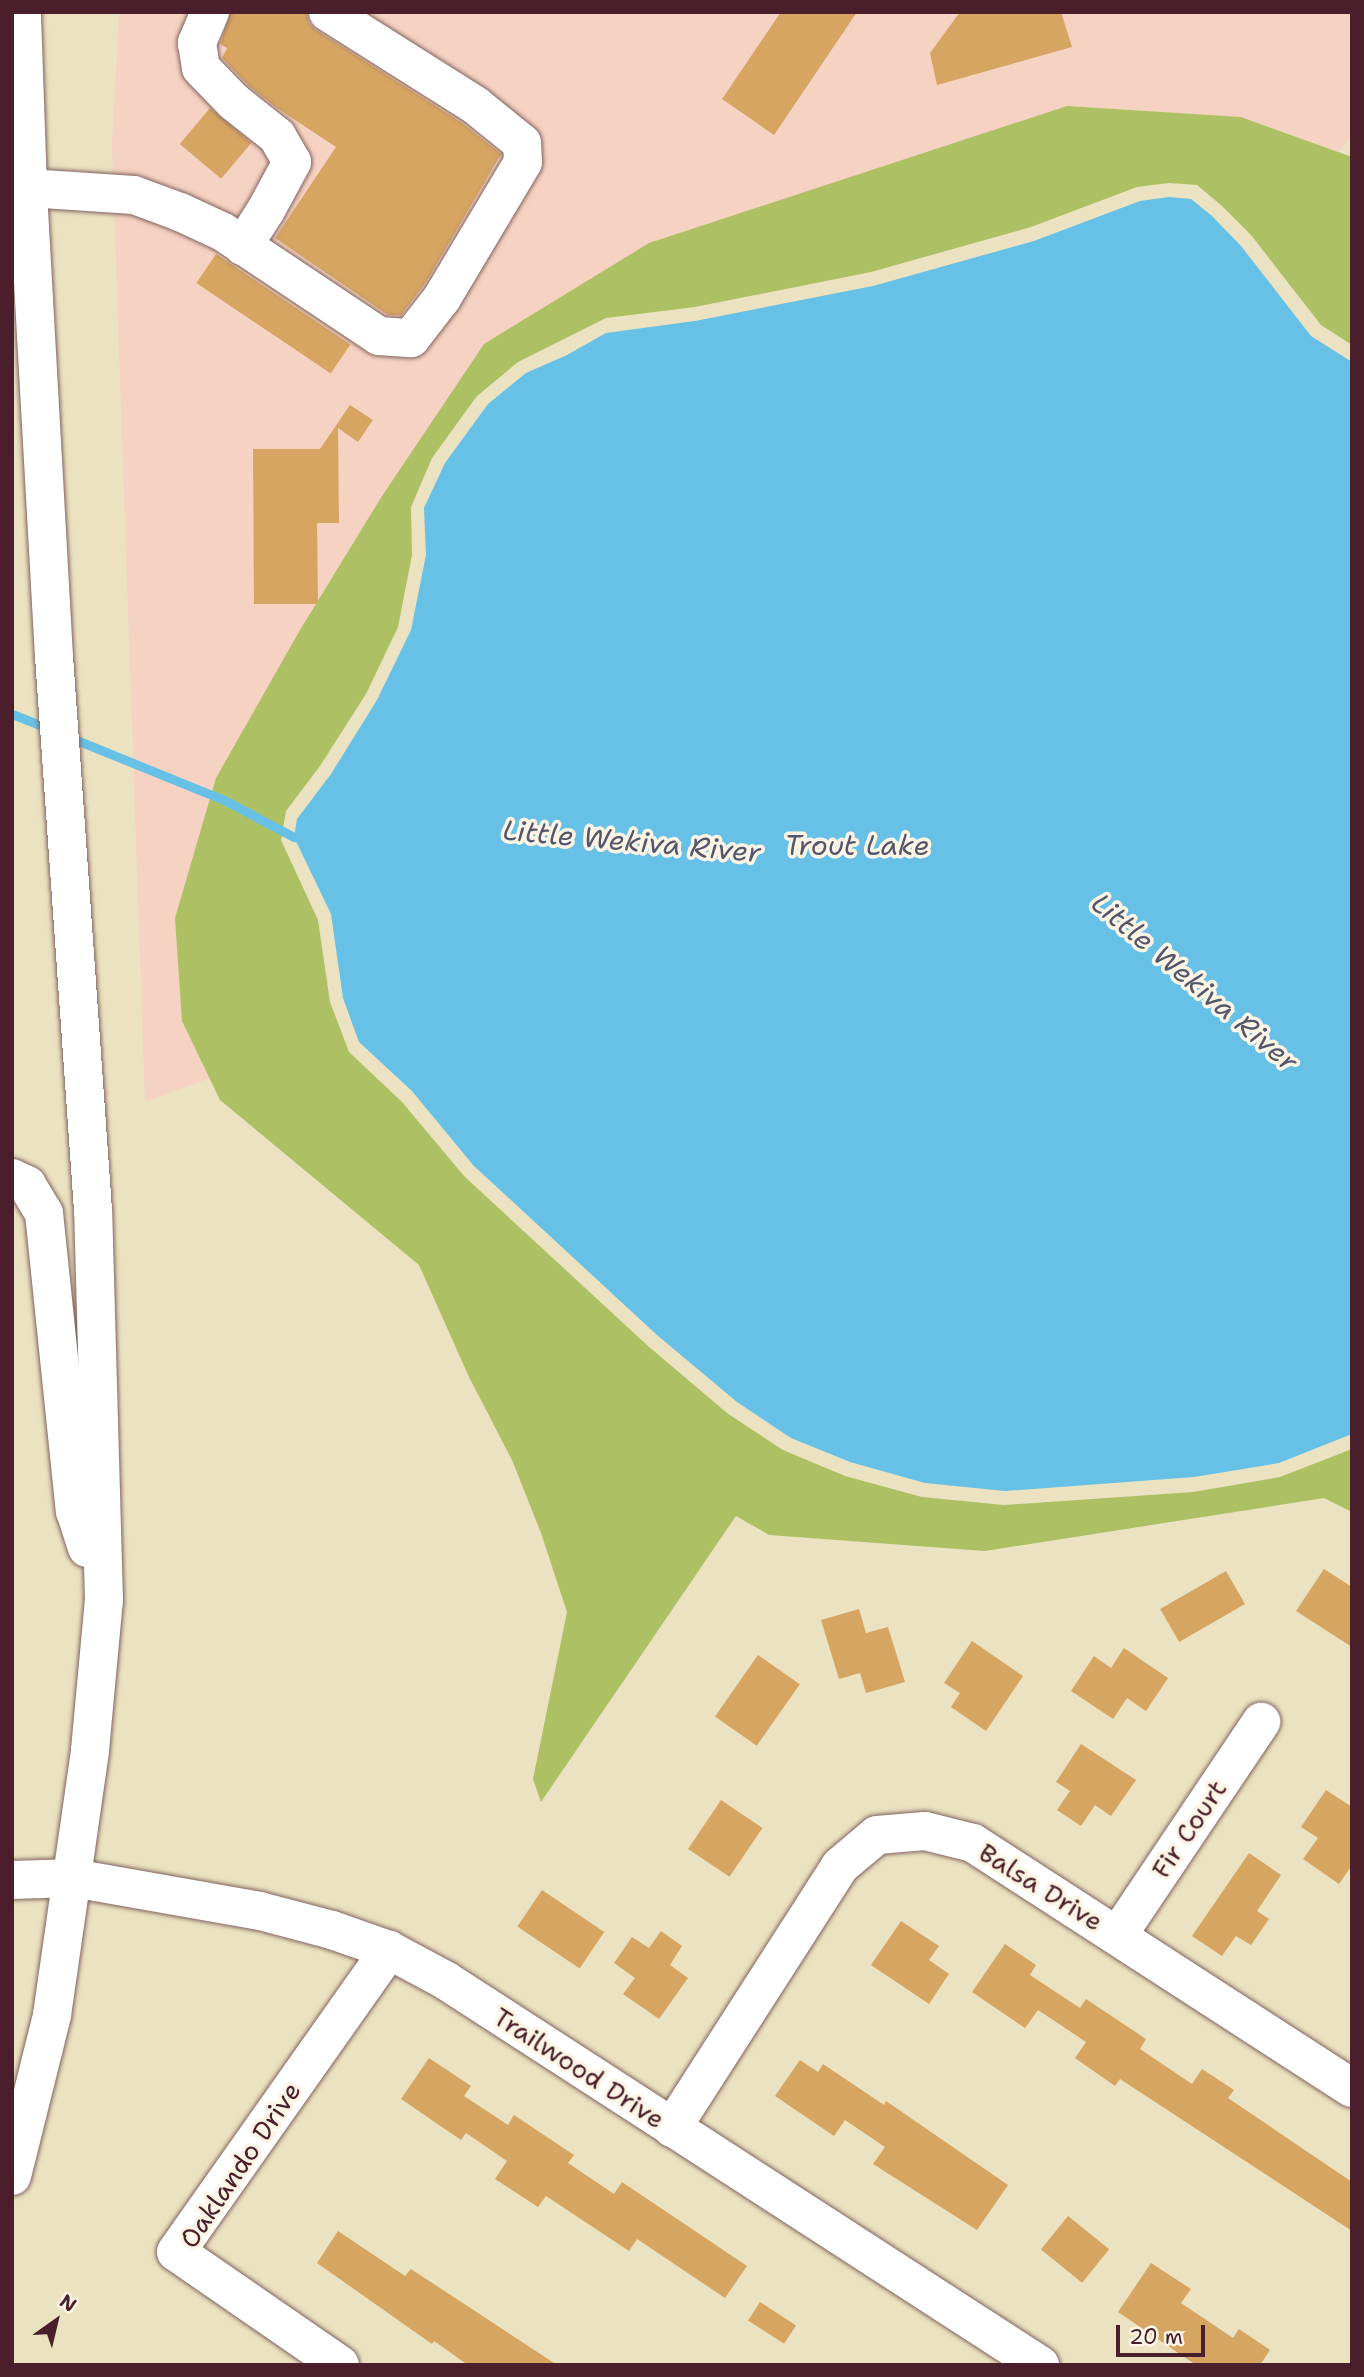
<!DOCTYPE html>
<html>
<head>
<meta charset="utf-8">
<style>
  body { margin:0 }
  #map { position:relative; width:1364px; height:2377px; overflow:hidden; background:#eae2c0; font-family:"Shantell Sans",sans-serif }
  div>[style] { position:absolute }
  .built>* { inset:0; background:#f5d2c2 }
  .green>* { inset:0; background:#aec064 }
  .water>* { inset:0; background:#67c0e5 }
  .stream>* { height:9px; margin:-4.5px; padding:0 4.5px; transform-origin:4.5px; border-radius:4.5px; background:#67c0e5 }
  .building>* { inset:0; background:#d6a562; transform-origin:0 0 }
  .roads { filter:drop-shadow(0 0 2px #82635f) drop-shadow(0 0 2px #82635f) }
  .minor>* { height:38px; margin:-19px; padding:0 19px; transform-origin:19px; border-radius:19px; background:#fff }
  .major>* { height:38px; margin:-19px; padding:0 19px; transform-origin:19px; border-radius:19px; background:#fff }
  span { translate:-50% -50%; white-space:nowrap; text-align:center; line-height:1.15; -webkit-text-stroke:7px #fcf5e5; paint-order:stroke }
  .street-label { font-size:26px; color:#4a1f2b }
  .water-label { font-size:28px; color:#54576c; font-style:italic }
  .frame { position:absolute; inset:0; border:14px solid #4a1f2b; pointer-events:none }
  .north { position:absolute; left:21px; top:2286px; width:70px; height:70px; -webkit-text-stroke:5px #fcf5e5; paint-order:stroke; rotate:34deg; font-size:19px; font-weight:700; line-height:28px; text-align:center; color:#4a1f2b }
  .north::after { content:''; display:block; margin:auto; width:24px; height:32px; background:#4a1f2b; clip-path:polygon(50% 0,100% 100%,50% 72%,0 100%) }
  .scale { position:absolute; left:1116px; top:2325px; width:89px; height:32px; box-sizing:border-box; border:4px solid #4a1f2b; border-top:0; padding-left:9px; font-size:21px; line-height:24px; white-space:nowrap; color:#4a1f2b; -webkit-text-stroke:5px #fcf5e5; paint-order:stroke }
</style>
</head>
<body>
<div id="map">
  <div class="built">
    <div style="clip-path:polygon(119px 12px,1352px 12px,1352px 134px,1339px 152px,1241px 117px,1067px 106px,931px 152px,484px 344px,382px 496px,182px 1021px,210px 1078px,145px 1102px,112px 146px)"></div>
  </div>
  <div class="green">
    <div style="clip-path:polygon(1067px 106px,1241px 117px,1352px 157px,1352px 345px,1321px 325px,1251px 235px,1222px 206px,1197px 185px,1169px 183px,1137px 187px,1031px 227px,871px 272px,695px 307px,606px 318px,518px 362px,477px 396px,432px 458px,411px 507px,412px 555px,398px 627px,366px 694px,320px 766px,286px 811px,281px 840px,318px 920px,330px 1002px,349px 1052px,402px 1102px,464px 1176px,648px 1346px,727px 1413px,783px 1450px,845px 1476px,922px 1497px,1004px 1505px,1193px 1492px,1280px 1477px,1352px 1449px,1352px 1512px,1324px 1498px,985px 1551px,769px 1535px,736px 1516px,541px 1802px,533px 1779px,567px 1612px,541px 1533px,512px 1460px,469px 1377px,419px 1265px,220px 1100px,182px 1021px,175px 918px,216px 778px,300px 630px,382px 496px,484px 344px,649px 243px)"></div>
  </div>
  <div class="water">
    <div style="clip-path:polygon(1169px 197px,1191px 199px,1212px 216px,1241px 246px,1311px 336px,1352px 362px,1352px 1434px,1279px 1463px,1194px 1477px,1005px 1491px,925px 1483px,850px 1462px,791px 1438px,737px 1402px,657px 1335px,473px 1165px,412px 1091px,359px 1042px,343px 998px,331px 914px,294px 837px,297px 819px,331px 774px,377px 700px,411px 630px,426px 555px,424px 508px,445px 463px,488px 404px,526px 373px,567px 355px,606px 333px,695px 321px,873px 286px,1034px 241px,1140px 201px)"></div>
  </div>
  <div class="stream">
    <div style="left:12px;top:714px;width:41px;rotate:21.5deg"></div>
    <div style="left:69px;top:737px;width:167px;rotate:22.1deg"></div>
    <div style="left:224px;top:800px;width:79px;rotate:27.9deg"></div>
    <div style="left:294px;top:837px;width:9px;rotate:6deg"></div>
  </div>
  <div class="building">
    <div style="clip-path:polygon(231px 12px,306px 12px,309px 23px,316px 30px,462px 123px,501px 154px,426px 282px,401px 315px,388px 315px,275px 238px,336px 147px,277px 108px,249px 86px,222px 58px,227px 48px,220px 44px)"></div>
    <div style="clip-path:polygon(781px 12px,857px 12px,774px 135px,722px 99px)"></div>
    <div style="clip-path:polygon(960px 12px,1061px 12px,1072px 47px,937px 85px,930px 53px)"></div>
    <div style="left:210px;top:108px;width:54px;height:47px;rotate:40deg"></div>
    <div style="left:216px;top:254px;width:162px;height:35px;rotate:34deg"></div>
    <div style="clip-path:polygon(350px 405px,373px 420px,358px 442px,338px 428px,339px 523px,317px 523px,318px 604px,254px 604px,253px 449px,320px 449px)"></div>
    <div style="clip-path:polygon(1324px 1569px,1352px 1587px,1352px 1647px,1296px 1611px)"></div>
    <div style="left:1226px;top:1571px;width:38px;height:76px;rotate:60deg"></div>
    <div style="clip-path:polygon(859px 1609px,866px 1633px,888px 1627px,905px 1682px,866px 1693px,860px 1673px,839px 1679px,821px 1620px)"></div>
    <div style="clip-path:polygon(972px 1641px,1023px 1676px,986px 1731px,951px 1707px,960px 1693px,944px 1683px)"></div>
    <div style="clip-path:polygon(1124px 1648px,1168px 1678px,1146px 1711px,1127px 1698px,1113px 1719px,1071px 1691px,1094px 1656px,1111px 1668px)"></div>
    <div style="left:758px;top:1655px;width:51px;height:75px;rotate:35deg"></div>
    <div style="clip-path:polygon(1081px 1744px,1136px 1780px,1111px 1816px,1095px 1805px,1081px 1826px,1057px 1810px,1070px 1791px,1056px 1782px)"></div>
    <div style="clip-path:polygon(1326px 1790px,1352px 1807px,1352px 1865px,1339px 1884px,1303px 1859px,1318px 1838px,1301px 1827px)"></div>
    <div style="left:721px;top:1800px;width:50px;height:59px;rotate:34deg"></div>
    <div style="clip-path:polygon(1249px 1853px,1281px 1875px,1257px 1911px,1269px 1919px,1251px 1945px,1236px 1936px,1222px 1956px,1192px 1936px)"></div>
    <div style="left:542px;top:1890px;width:75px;height:44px;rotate:34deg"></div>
    <div style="clip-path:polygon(901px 1921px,939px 1946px,929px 1960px,949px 1974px,929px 2004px,871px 1965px)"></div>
    <div style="clip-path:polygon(661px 1931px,682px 1946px,670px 1965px,688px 1978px,659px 2019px,623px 1994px,635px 1978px,614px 1963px,632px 1937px,649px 1948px)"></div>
    <div style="clip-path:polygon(1005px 1944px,1036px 1965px,1030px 1975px,1080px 2008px,1086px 1999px,1146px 2039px,1140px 2049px,1192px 2084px,1202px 2069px,1234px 2090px,1228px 2098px,1352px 2182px,1352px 2231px,1120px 2079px,1115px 2086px,1075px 2058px,1086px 2042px,1038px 2010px,1025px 2028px,972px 1992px)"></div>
    <div style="clip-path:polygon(429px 2058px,471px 2086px,464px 2096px,508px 2125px,514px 2115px,574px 2155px,568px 2163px,614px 2194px,622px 2182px,747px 2266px,725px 2298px,637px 2239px,629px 2251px,546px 2196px,538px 2207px,495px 2179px,507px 2161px,466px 2133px,461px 2140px,401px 2099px)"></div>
    <div style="clip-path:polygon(800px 2060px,818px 2072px,823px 2064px,884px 2105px,886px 2101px,1008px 2185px,977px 2230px,873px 2164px,885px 2147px,845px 2120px,834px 2136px,775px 2096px)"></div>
    <div style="left:1068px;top:2216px;width:53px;height:43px;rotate:39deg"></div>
    <div style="clip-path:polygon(338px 2231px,405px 2276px,411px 2269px,557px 2365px,468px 2365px,434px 2341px,432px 2344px,317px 2263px)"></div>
    <div style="clip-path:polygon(1151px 2263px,1191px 2289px,1181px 2303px,1233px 2338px,1239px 2329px,1270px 2350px,1260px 2365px,1196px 2365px,1118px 2312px)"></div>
    <div style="left:760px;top:2302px;width:43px;height:22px;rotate:33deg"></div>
  </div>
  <div class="roads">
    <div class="minor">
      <div style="left:210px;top:12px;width:34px;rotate:113deg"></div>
      <div style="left:197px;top:43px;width:25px;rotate:81deg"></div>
      <div style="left:201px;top:68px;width:47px;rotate:45.9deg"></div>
      <div style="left:234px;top:102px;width:55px;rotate:38.3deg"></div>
      <div style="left:277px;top:136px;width:30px;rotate:60deg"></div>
      <div style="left:292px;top:162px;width:55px;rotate:118.4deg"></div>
      <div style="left:266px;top:210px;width:43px;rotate:122.6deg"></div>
      <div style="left:28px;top:188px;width:106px;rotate:3.8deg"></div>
      <div style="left:134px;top:195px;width:49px;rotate:20.3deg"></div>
      <div style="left:180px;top:212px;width:47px;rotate:24.9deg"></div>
      <div style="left:223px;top:232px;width:187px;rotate:33.7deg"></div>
      <div style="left:379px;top:336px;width:32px;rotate:4deg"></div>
      <div style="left:411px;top:338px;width:51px;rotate:-52.2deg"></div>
      <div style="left:442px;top:298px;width:158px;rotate:-59.2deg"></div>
      <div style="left:523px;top:162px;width:19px;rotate:-93deg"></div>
      <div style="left:522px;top:143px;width:60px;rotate:-141deg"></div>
      <div style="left:475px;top:105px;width:174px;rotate:-147.7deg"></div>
      <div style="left:12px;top:1880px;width:61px;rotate:-1.9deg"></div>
      <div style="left:73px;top:1878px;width:190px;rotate:10deg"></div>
      <div style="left:260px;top:1911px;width:74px;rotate:14.8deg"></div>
      <div style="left:332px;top:1930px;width:60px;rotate:19.3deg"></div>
      <div style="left:389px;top:1950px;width:64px;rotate:28.2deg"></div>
      <div style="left:445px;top:1980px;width:709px;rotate:32.91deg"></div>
      <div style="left:1118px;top:1935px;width:257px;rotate:-56.1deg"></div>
      <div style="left:672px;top:2128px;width:311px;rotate:-57.3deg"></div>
      <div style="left:840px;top:1866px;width:48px;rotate:-40deg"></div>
      <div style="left:877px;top:1835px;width:48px;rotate:-4.8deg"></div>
      <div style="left:925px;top:1831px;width:49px;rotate:14deg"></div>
      <div style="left:973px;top:1843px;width:451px;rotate:32.9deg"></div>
      <div style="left:340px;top:2365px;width:199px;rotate:-145.4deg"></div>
      <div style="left:176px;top:2252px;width:370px;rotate:-54.8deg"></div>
    </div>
    <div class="major">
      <div style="left:12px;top:1178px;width:17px;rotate:25deg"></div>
      <div style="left:27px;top:1185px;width:33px;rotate:59deg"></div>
      <div style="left:44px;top:1213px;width:300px;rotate:84.1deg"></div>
      <div style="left:75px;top:1511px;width:39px;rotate:72deg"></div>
      <div style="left:12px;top:2176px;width:166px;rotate:-76deg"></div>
      <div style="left:52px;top:2015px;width:268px;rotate:-81.8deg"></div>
      <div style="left:90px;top:1750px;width:151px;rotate:-84.7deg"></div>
      <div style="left:104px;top:1600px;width:390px;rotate:-91.6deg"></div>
      <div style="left:93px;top:1210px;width:554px;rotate:-94.03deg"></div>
      <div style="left:54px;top:657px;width:470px;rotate:-93.2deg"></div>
      <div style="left:28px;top:188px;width:176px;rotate:-92deg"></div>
    </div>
  </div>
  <div class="street-label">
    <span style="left:1189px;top:1829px;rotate:-56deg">Fir Court</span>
    <span style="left:1041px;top:1887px;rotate:32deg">Balsa Drive</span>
    <span style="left:579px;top:2068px;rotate:33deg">Trailwood Drive</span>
    <span style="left:240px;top:2165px;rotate:-56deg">Oaklando Drive</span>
  </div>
  <div class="water-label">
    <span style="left:632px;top:841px;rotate:5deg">Little Wekiva River</span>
    <span style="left:857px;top:845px">Trout Lake</span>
    <span style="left:1195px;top:982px;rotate:40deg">Little Wekiva River</span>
  </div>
  <div class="frame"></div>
  <div class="north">N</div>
  <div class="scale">20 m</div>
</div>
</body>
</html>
